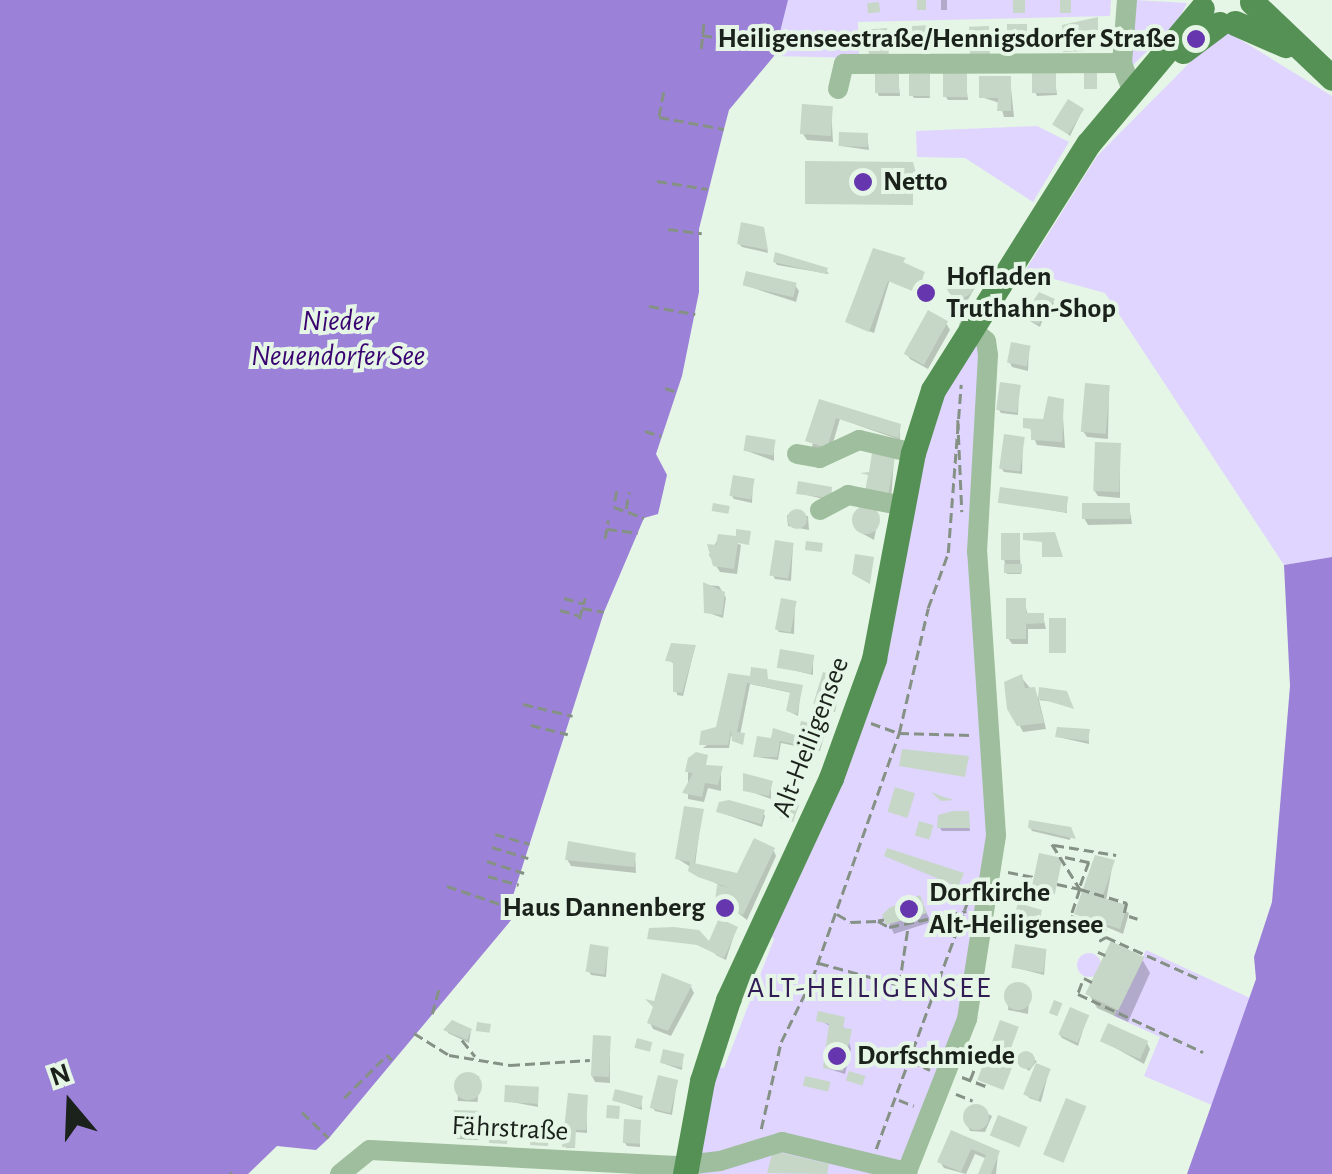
<!DOCTYPE html>
<html>
<head>
<meta charset="utf-8">
<style>
  body { margin:0 }
  #map { position:relative; width:1332px; height:1174px; overflow:hidden; background:#e6f6e6; font-family:"Alegreya Sans",sans-serif }
  div>[style] { position:absolute }
  .green>* { inset:0; background:#dfd5fe }
  .round { border-radius:50% }
  .water>* { inset:0; background:#9b81d8 }
  .shadow>* { inset:0; background:#0003; transform-origin:0 0 }
  .building>* { inset:0; background:#c7d7c7; transform-origin:0 0 }
  .path>* { height:2.5px; margin-top:-1.25px; transform-origin:0; background:repeating-linear-gradient(90deg,#869186 0 10px,transparent 0 15px) }
  .minor>* { height:20px; margin:-10px; padding:0 10px; transform-origin:10px; border-radius:10px; background:#9ebe9d }
  .major>* { height:25px; margin:-12.5px; padding:0 12.5px; transform-origin:12.5px; border-radius:12.5px; background:#559155 }
  .dots>* { width:28px; height:28px; translate:-50% -50%; box-sizing:border-box; border:5px solid #e6f6e6; border-radius:50% }
  span { translate:-50% -50%; white-space:nowrap; text-align:center; line-height:1.15; -webkit-text-stroke:8px #e6f6e6; paint-order:stroke }
  .poi-label { font-size:28px; color:#1b211b; font-weight:700 }
  .right { translate:-100% -50%; text-align:right }
  .left { translate:0 -50%; text-align:left }
  .street-label { font-size:28px; color:#1b211b }
  .water-label { font-size:30px; color:#390371; font-style:italic }
  .neighbourhood-label { font-size:30px; color:#321c56; letter-spacing:2.5px }
  .north { position:absolute; left:20px; top:1054px; width:100px; height:100px; -webkit-text-stroke:8px #e6f6e6; paint-order:stroke; rotate:341deg; font-size:28px; font-weight:700; line-height:40px; text-align:center; color:#1b211b }
  .north::after { content:''; display:block; margin:auto; width:35px; height:45px; background:#1b211b; clip-path:polygon(50% 0,100% 100%,50% 72%,0 100%) }
</style>
</head>
<body>
<div id="map">
  <div class="green">
    <div style="clip-path:polygon(779px 0,1111px 0,1110px 16px,858px 22px,859px 58px,774px 56px,783px 18px)"></div>
    <div style="clip-path:polygon(1135px 0,1187px 3px,1178px 21px,1130px 68px)"></div>
    <div style="clip-path:polygon(1223px 29px,1332px 96px,1332px 557px,1284px 565px,1105px 293px,1025px 271px,1097px 156px)"></div>
    <div style="clip-path:polygon(1037px 126px,1069px 142px,1033px 202px,965px 158px,917px 157px,916px 131px)"></div>
    <div style="clip-path:polygon(979px 343px,976px 440px,994px 798px,975px 968px,902px 1174px,691px 1174px,713px 1066px,724px 1068px,774px 939px,767px 932px,814px 832px,923px 441px,965px 347px)"></div>
    <div style="clip-path:polygon(1146px 950px,1250px 998px,1214px 1106px,1144px 1076px,1160px 1037px,1114px 1016px)"></div>
    <div class="round" style="left:1077px;top:953px;width:24px;height:24px"></div>
  </div>
  <div class="water">
    <div style="clip-path:polygon(0 0,788px 0,774px 56px,729px 110px,724px 129px,699px 229px,699px 292px,682px 376px,656px 454px,667px 475px,658px 514px,644px 518px,604px 612px,511px 902px,517px 913px,329px 1138px,316px 1150px,277px 1146px,248px 1174px,0 1174px)"></div>
    <div style="clip-path:polygon(1332px 557px,1332px 1174px,1187px 1174px,1256px 979px,1254px 957px,1272px 902px,1290px 686px,1284px 565px)"></div>
  </div>
  <div class="shadow">
    <div style="left:941px;top:0;width:6px;height:10px"></div>
    <div style="clip-path:polygon(1025px 26px,1028px 47px,1012px 47px,1010px 44px)"></div>
    <div style="clip-path:polygon(932px 28px,934px 50px,917px 51px,915px 47px)"></div>
    <div style="clip-path:polygon(1054px 73px,1057px 95px,1037px 96px,1035px 92px)"></div>
    <div style="clip-path:polygon(965px 76px,968px 100px,948px 100px,946px 97px)"></div>
    <div style="clip-path:polygon(898px 77px,900px 96px,879px 96px,877px 92px)"></div>
    <div style="clip-path:polygon(928px 77px,930px 98px,914px 98px,912px 95px)"></div>
    <div style="clip-path:polygon(1010px 78px,1014px 117px,1004px 117px,1000px 103px,981px 97px)"></div>
    <div style="clip-path:polygon(831px 108px,833px 142px,807px 140px,803px 134px)"></div>
    <div style="clip-path:polygon(1082px 111px,1070px 136px,1055px 124px)"></div>
    <div style="clip-path:polygon(867px 136px,869px 150px,841px 146px)"></div>
    <div style="clip-path:polygon(763px 229px,768px 253px,742px 247px,739px 244px)"></div>
    <div style="clip-path:polygon(775px 262px,826px 270px,829px 274px,777px 265px)"></div>
    <div style="clip-path:polygon(874px 266px,923px 274px,922px 285px,932px 292px,890px 279px,874px 333px,853px 325px)"></div>
    <div style="clip-path:polygon(958px 271px,977px 284px,966px 303px,948px 290px)"></div>
    <div style="clip-path:polygon(744px 285px,795px 285px,799px 291px,796px 302px)"></div>
    <div style="clip-path:polygon(1040px 296px,1054px 302px,1052px 308px,1042px 303px,1046px 311px,1040px 327px,1025px 318px,1031px 303px,1042px 307px)"></div>
    <div style="clip-path:polygon(946px 323px,950px 330px,928px 369px,910px 359px,906px 353px)"></div>
    <div style="clip-path:polygon(1029px 348px,1028px 371px,1012px 367px,1010px 363px)"></div>
    <div style="clip-path:polygon(1019px 387px,1018px 415px,1001px 413px,999px 410px)"></div>
    <div style="clip-path:polygon(1109px 387px,1108px 439px,1087px 437px,1083px 431px)"></div>
    <div style="clip-path:polygon(821px 402px,900px 426px,900px 440px,840px 419px,830px 453px,812px 447px)"></div>
    <div style="clip-path:polygon(1062px 402px,1065px 448px,1037px 445px,1027px 421px,1045px 422px)"></div>
    <div style="clip-path:polygon(1023px 439px,1022px 474px,1004px 472px,1002px 469px)"></div>
    <div style="clip-path:polygon(774px 442px,774px 461px,747px 451px)"></div>
    <div style="clip-path:polygon(1120px 446px,1120px 498px,1098px 496px,1094px 490px)"></div>
    <div style="clip-path:polygon(894px 459px,891px 501px,871px 498px)"></div>
    <div style="clip-path:polygon(753px 481px,752px 503px,734px 499px,732px 496px)"></div>
    <div style="clip-path:polygon(831px 490px,832px 501px,798px 493px)"></div>
    <div style="clip-path:polygon(1066px 498px,1067px 513px,1002px 502px)"></div>
    <div style="clip-path:polygon(1129px 505px,1132px 524px,1088px 525px,1084px 518px)"></div>
    <div style="clip-path:polygon(859px 507px,879px 514px,874px 540px,856px 530px)"></div>
    <div style="clip-path:polygon(787px 515px,808px 516px,809px 530px,788px 526px)"></div>
    <div style="clip-path:polygon(1019px 536px,1021px 574px,1007px 574px,1004px 559px)"></div>
    <div style="clip-path:polygon(719px 537px,741px 545px,737px 574px,720px 572px,709px 555px)"></div>
    <div style="clip-path:polygon(793px 545px,791px 581px,775px 579px,773px 575px)"></div>
    <div style="clip-path:polygon(705px 585px,719px 586px,726px 598px,723px 618px,706px 612px)"></div>
    <div style="clip-path:polygon(1024px 600px,1028px 616px,1043px 616px,1046px 629px,1028px 629px,1028px 644px,1012px 644px,1008px 638px)"></div>
    <div style="clip-path:polygon(795px 603px,794px 634px,779px 632px,777px 629px)"></div>
    <div style="clip-path:polygon(695px 647px,683px 696px,677px 695px,676px 665px,668px 660px)"></div>
    <div style="clip-path:polygon(813px 657px,813px 675px,780px 667px)"></div>
    <div style="clip-path:polygon(730px 676px,801px 687px,798px 716px,788px 711px,792px 693px,750px 684px,740px 735px,735px 741px,731px 735px,729px 748px,703px 748px,723px 733px)"></div>
    <div style="clip-path:polygon(1021px 677px,1040px 700px,1041px 690px,1069px 704px,1039px 700px,1046px 729px,1023px 732px,1015px 717px)"></div>
    <div style="clip-path:polygon(841px 680px,835px 712px,818px 707px,816px 704px)"></div>
    <div style="clip-path:polygon(826px 729px,820px 751px,781px 743px,778px 760px,756px 757px,759px 739px,799px 739px)"></div>
    <div style="clip-path:polygon(1088px 731px,1089px 744px,1058px 737px)"></div>
    <div style="clip-path:polygon(721px 768px,721px 791px,708px 788px,704px 802px,688px 799px,688px 771px)"></div>
    <div style="clip-path:polygon(771px 783px,771px 799px,746px 790px)"></div>
    <div style="clip-path:polygon(702px 811px,695px 865px,738px 876px,773px 849px,776px 856px,747px 920px,716px 896px,720px 886px,678px 859px)"></div>
    <div style="clip-path:polygon(719px 812px,763px 812px,765px 816px,762px 827px)"></div>
    <div style="clip-path:polygon(968px 813px,970px 831px,942px 831px,940px 828px)"></div>
    <div style="clip-path:polygon(1030px 827px,1071px 833px,1070px 840px,1032px 831px)"></div>
    <div style="clip-path:polygon(635px 855px,636px 873px,571px 866px,567px 859px)"></div>
    <div style="clip-path:polygon(1113px 862px,1106px 901px,1129px 913px,1123px 934px,1076px 914px)"></div>
    <div style="clip-path:polygon(919px 898px,931px 922px,894px 934px,886px 916px)"></div>
    <div style="clip-path:polygon(1041px 912px,1039px 935px,1018px 932px,1016px 929px)"></div>
    <div style="clip-path:polygon(1055px 925px,1081px 927px,1083px 930px,1082px 936px)"></div>
    <div style="clip-path:polygon(736px 929px,726px 960px,716px 955px,710px 944px)"></div>
    <div style="clip-path:polygon(608px 949px,606px 977px,591px 975px,589px 971px)"></div>
    <div style="clip-path:polygon(1046px 951px,1044px 975px,1013px 967px)"></div>
    <div style="clip-path:polygon(1142px 959px,1150px 973px,1128px 1022px,1097px 1008px,1089px 994px)"></div>
    <div style="clip-path:polygon(1010px 985px,1030px 988px,1028px 1014px,1008px 1010px)"></div>
    <div style="clip-path:polygon(691px 987px,694px 993px,671px 1036px,653px 1029px,650px 1023px)"></div>
    <div style="clip-path:polygon(1087px 1017px,1078px 1046px,1062px 1038px,1060px 1035px)"></div>
    <div style="clip-path:polygon(819px 1020px,845px 1028px,851px 1049px,845px 1074px,826px 1068px,832px 1027px)"></div>
    <div style="clip-path:polygon(448px 1024px,471px 1031px,469px 1043px,448px 1033px)"></div>
    <div style="clip-path:polygon(610px 1039px,610px 1083px,595px 1082px,592px 1076px)"></div>
    <div style="clip-path:polygon(1103px 1041px,1147px 1043px,1150px 1049px,1144px 1064px)"></div>
    <div style="clip-path:polygon(1021px 1055px,1037px 1061px,1029px 1071px,1019px 1063px)"></div>
    <div style="clip-path:polygon(683px 1056px,682px 1070px,662px 1063px)"></div>
    <div style="clip-path:polygon(1049px 1071px,1041px 1102px,1029px 1098px,1027px 1094px)"></div>
    <div style="left:459px;top:1075px;width:20px;height:26px;rotate:3deg"></div>
    <div style="clip-path:polygon(677px 1082px,672px 1115px,655px 1111px,653px 1108px)"></div>
    <div style="clip-path:polygon(537px 1090px,538px 1107px,507px 1101px)"></div>
    <div style="clip-path:polygon(586px 1097px,587px 1133px,575px 1132px,574px 1148px,566px 1148px)"></div>
    <div style="clip-path:polygon(641px 1098px,642px 1110px,614px 1100px)"></div>
    <div style="clip-path:polygon(971px 1105px,992px 1116px,985px 1132px,970px 1131px,965px 1120px)"></div>
    <div style="clip-path:polygon(477px 1114px,478px 1140px,457px 1139px,455px 1135px)"></div>
    <div style="clip-path:polygon(639px 1122px,640px 1147px,627px 1146px,625px 1143px)"></div>
    <div style="clip-path:polygon(952px 1133px,998px 1153px,996px 1174px,980px 1174px,987px 1159px,975px 1154px,966px 1174px,944px 1168px,940px 1162px)"></div>
  </div>
  <div class="building">
    <div style="left:917px;top:0;width:9px;height:10px"></div>
    <div style="left:1013px;top:0;width:12px;height:13px"></div>
    <div style="left:1060px;top:0;width:11px;height:13px"></div>
    <div style="left:879px;top:2px;width:10px;height:12px;rotate:84deg"></div>
    <div style="clip-path:polygon(1098px 17px,1098px 31px,1086px 31px,1087px 51px,1063px 52px,1062px 25px)"></div>
    <div style="left:1007px;top:24px;width:20px;height:21px"></div>
    <div style="left:933px;top:25px;width:22px;height:21px;rotate:87deg"></div>
    <div style="left:989px;top:26px;width:30px;height:20px;rotate:88deg"></div>
    <div style="left:887px;top:28px;width:28px;height:20px;rotate:86deg"></div>
    <div style="left:1084px;top:67px;width:13px;height:22px"></div>
    <div style="left:1032px;top:71px;width:24px;height:22px"></div>
    <div style="left:967px;top:73px;width:24px;height:24px;rotate:90deg"></div>
    <div style="left:875px;top:74px;width:24px;height:19px"></div>
    <div style="left:909px;top:74px;width:21px;height:22px"></div>
    <div style="clip-path:polygon(979px 76px,1011px 76px,1011px 111px,997px 111px,998px 98px,979px 98px)"></div>
    <div style="left:1068px;top:99px;width:19px;height:30px;rotate:32deg"></div>
    <div style="left:802px;top:104px;width:31px;height:30px;rotate:4deg"></div>
    <div style="left:839px;top:132px;width:29px;height:14px;rotate:2deg"></div>
    <div style="clip-path:polygon(805px 161px,913px 162px,920px 187px,913px 186px,913px 205px,805px 204px)"></div>
    <div style="clip-path:polygon(741px 222px,764px 227px,768px 250px,737px 244px)"></div>
    <div style="clip-path:polygon(873px 248px,906px 258px,903px 262px,925px 272px,921px 281px,932px 286px,927px 297px,888px 281px,869px 332px,845px 322px)"></div>
    <div style="clip-path:polygon(775px 252px,828px 268px,826px 274px,773px 262px)"></div>
    <div class="round" style="left:946px;top:270px;width:28px;height:28px"></div>
    <div style="left:746px;top:271px;width:52px;height:15px;rotate:13deg"></div>
    <div style="clip-path:polygon(1039px 292px,1055px 299px,1039px 324px,1022px 318px)"></div>
    <div style="left:928px;top:310px;width:23px;height:50px;rotate:29deg"></div>
    <div style="left:1011px;top:342px;width:20px;height:21px;rotate:11deg"></div>
    <div style="left:1000px;top:382px;width:21px;height:28px;rotate:8deg"></div>
    <div style="left:1085px;top:383px;width:25px;height:49px;rotate:5deg"></div>
    <div style="clip-path:polygon(1048px 396px,1064px 399px,1062px 442px,1031px 440px,1031px 429px,1023px 428px,1023px 418px,1043px 419px)"></div>
    <div style="clip-path:polygon(819px 399px,901px 424px,899px 438px,836px 418px,827px 448px,805px 441px)"></div>
    <div style="left:1004px;top:434px;width:21px;height:35px;rotate:8deg"></div>
    <div style="left:746px;top:435px;width:30px;height:16px;rotate:9deg"></div>
    <div style="left:1095px;top:442px;width:26px;height:49px;rotate:2deg"></div>
    <div style="clip-path:polygon(872px 453px,895px 457px,888px 496px,865px 492px,868px 475px,860px 473px,869px 472px)"></div>
    <div style="left:733px;top:475px;width:22px;height:21px;rotate:10deg"></div>
    <div style="clip-path:polygon(798px 481px,832px 487px,831px 498px,796px 494px)"></div>
    <div style="left:1000px;top:487px;width:69px;height:16px;rotate:8deg"></div>
    <div style="left:713px;top:503px;width:17px;height:8px;rotate:10deg"></div>
    <div style="left:1082px;top:503px;width:48px;height:16px"></div>
    <div class="round" style="left:852px;top:506px;width:28px;height:28px"></div>
    <div class="round" style="left:787px;top:509px;width:20px;height:20px"></div>
    <div style="clip-path:polygon(736px 529px,751px 531px,749px 545px,738px 543px,734px 569px,713px 566px,707px 544px,716px 545px,718px 534px,736px 536px)"></div>
    <div style="clip-path:polygon(1055px 532px,1063px 557px,1042px 557px,1042px 542px,1023px 540px,1023px 533px)"></div>
    <div style="left:1001px;top:533px;width:19px;height:27px"></div>
    <div style="left:775px;top:540px;width:19px;height:36px;rotate:9deg"></div>
    <div style="left:806px;top:541px;width:17px;height:9px;rotate:7deg"></div>
    <div style="clip-path:polygon(855px 554px,874px 557px,870px 584px,852px 574px)"></div>
    <div style="left:1004px;top:564px;width:18px;height:9px"></div>
    <div style="clip-path:polygon(703px 582px,725px 592px,722px 615px,704px 613px)"></div>
    <div style="left:781px;top:598px;width:16px;height:32px;rotate:11deg"></div>
    <div style="clip-path:polygon(1006px 598px,1026px 598px,1026px 613px,1044px 613px,1044px 623px,1026px 624px,1026px 639px,1006px 639px)"></div>
    <div style="left:1049px;top:618px;width:17px;height:35px"></div>
    <div style="clip-path:polygon(671px 643px,696px 645px,682px 693px,673px 692px,673px 662px,665px 661px)"></div>
    <div style="left:780px;top:649px;width:35px;height:19px;rotate:10deg"></div>
    <div style="clip-path:polygon(751px 667px,767px 669px,768px 679px,803px 685px,797px 714px,786px 711px,790px 692px,747px 683px,737px 732px,745px 733px,743px 745px,732px 741px,731px 730px,728px 745px,699px 745px,701px 731px,716px 727px,728px 673px,750px 676px)"></div>
    <div style="left:823px;top:672px;width:21px;height:33px;rotate:17deg"></div>
    <div style="clip-path:polygon(1022px 674px,1025px 688px,1035px 687px,1044px 723px,1017px 726px,1007px 709px,1004px 682px)"></div>
    <div style="clip-path:polygon(1039px 687px,1067px 691px,1074px 709px,1038px 698px)"></div>
    <div style="clip-path:polygon(801px 721px,827px 727px,818px 749px,780px 741px,777px 757px,753px 757px,757px 736px,771px 738px,773px 728px,798px 736px)"></div>
    <div style="clip-path:polygon(1057px 727px,1090px 729px,1088px 741px,1055px 737px)"></div>
    <div style="clip-path:polygon(902px 749px,969px 756px,965px 777px,899px 766px)"></div>
    <div style="clip-path:polygon(696px 752px,708px 755px,706px 765px,723px 766px,718px 785px,705px 783px,702px 797px,682px 793px,693px 773px,685px 772px,688px 758px)"></div>
    <div style="clip-path:polygon(743px 773px,773px 781px,769px 796px,743px 791px)"></div>
    <div style="left:895px;top:787px;width:21px;height:26px;rotate:17deg"></div>
    <div style="clip-path:polygon(931px 792px,941px 796px,954px 800px,941px 801px)"></div>
    <div style="clip-path:polygon(781px 799px,799px 805px,793px 822px,780px 818px)"></div>
    <div style="clip-path:polygon(729px 800px,765px 810px,761px 824px,716px 812px,719px 802px)"></div>
    <div style="clip-path:polygon(684px 806px,704px 809px,694px 863px,737px 873px,754px 838px,775px 848px,743px 915px,715px 902px,717px 885px,730px 888px,698px 877px,688px 871px,690px 862px,675px 859px)"></div>
    <div style="clip-path:polygon(953px 811px,969px 811px,970px 828px,937px 828px,938px 815px)"></div>
    <div style="clip-path:polygon(1029px 820px,1071px 827px,1076px 839px,1028px 828px)"></div>
    <div style="left:919px;top:821px;width:15px;height:15px;rotate:16deg"></div>
    <div style="clip-path:polygon(568px 841px,636px 853px,634px 867px,565px 860px)"></div>
    <div style="clip-path:polygon(887px 848px,964px 873px,958px 887px,884px 856px)"></div>
    <div style="left:1039px;top:853px;width:24px;height:37px;rotate:12deg"></div>
    <div style="clip-path:polygon(1095px 855px,1115px 860px,1102px 898px,1127px 905px,1120px 929px,1074px 914px)"></div>
    <div style="clip-path:polygon(920px 895px,927px 913px,886px 925px,882px 915px,889px 908px)"></div>
    <div style="left:1018px;top:903px;width:25px;height:26px;rotate:16deg"></div>
    <div style="left:1055px;top:916px;width:29px;height:9px;rotate:18deg"></div>
    <div style="clip-path:polygon(719px 918px,738px 927px,724px 958px,697px 945px,647px 939px,649px 928px,674px 927px,699px 930px,709px 941px)"></div>
    <div style="left:1111px;top:941px;width:37px;height:59px;rotate:26deg"></div>
    <div style="left:590px;top:944px;width:19px;height:28px;rotate:9deg"></div>
    <div style="left:1015px;top:944px;width:32px;height:24px;rotate:9deg"></div>
    <div style="clip-path:polygon(662px 973px,692px 985px,668px 1031px,647px 1023px,653px 1007px,645px 999px,654px 1001px)"></div>
    <div class="round" style="left:1004px;top:982px;width:28px;height:28px"></div>
    <div style="left:1054px;top:1000px;width:9px;height:14px;rotate:21deg"></div>
    <div style="left:1070px;top:1007px;width:21px;height:30px;rotate:23deg"></div>
    <div style="clip-path:polygon(818px 1011px,845px 1017px,843px 1028px,852px 1029px,843px 1071px,823px 1068px,829px 1024px,816px 1021px)"></div>
    <div style="clip-path:polygon(452px 1020px,472px 1029px,467px 1040px,443px 1030px)"></div>
    <div style="left:1000px;top:1020px;width:20px;height:25px;rotate:20deg"></div>
    <div style="left:477px;top:1022px;width:14px;height:9px;rotate:8deg"></div>
    <div style="left:1108px;top:1023px;width:44px;height:20px;rotate:24deg"></div>
    <div style="left:593px;top:1035px;width:18px;height:41px;rotate:3deg"></div>
    <div style="left:637px;top:1038px;width:16px;height:10px;rotate:15deg"></div>
    <div style="left:663px;top:1049px;width:22px;height:14px;rotate:13deg"></div>
    <div class="round" style="left:1017px;top:1051px;width:18px;height:18px"></div>
    <div style="left:988px;top:1052px;width:28px;height:30px;rotate:21deg"></div>
    <div style="left:1036px;top:1063px;width:16px;height:34px;rotate:22deg"></div>
    <div style="left:849px;top:1071px;width:17px;height:10px;rotate:17deg"></div>
    <div class="round" style="left:454px;top:1072px;width:28px;height:28px"></div>
    <div style="left:658px;top:1075px;width:21px;height:34px;rotate:14deg"></div>
    <div style="left:805px;top:1076px;width:26px;height:10px;rotate:13deg"></div>
    <div style="left:505px;top:1085px;width:34px;height:17px;rotate:3deg"></div>
    <div style="left:615px;top:1089px;width:29px;height:12px;rotate:14deg"></div>
    <div style="clip-path:polygon(568px 1093px,588px 1095px,586px 1130px,576px 1130px,575px 1148px,562px 1147px)"></div>
    <div style="left:1066px;top:1098px;width:22px;height:61px;rotate:22deg"></div>
    <div class="round" style="left:963px;top:1104px;width:26px;height:26px"></div>
    <div style="left:607px;top:1105px;width:13px;height:13px;rotate:4deg"></div>
    <div style="left:454px;top:1110px;width:24px;height:26px;rotate:2deg"></div>
    <div style="left:998px;top:1115px;width:32px;height:22px;rotate:22deg"></div>
    <div style="left:624px;top:1119px;width:17px;height:24px;rotate:3deg"></div>
    <div style="left:490px;top:1125px;width:18px;height:18px;rotate:3deg"></div>
    <div style="left:531px;top:1127px;width:18px;height:18px;rotate:3deg"></div>
    <div style="clip-path:polygon(951px 1130px,1000px 1151px,991px 1174px,978px 1174px,986px 1155px,971px 1149px,961px 1172px,937px 1162px)"></div>
    <div style="clip-path:polygon(773px 1151px,829px 1164px,827px 1174px,767px 1173px)"></div>
  </div>
  <div class="path">
    <div style="left:702px;top:35px;width:85px;rotate:9.5deg"></div>
    <div style="left:701px;top:49px;width:27px;rotate:-84deg"></div>
    <div style="left:664px;top:92px;width:25px;rotate:101deg"></div>
    <div style="left:659px;top:117px;width:66px;rotate:10.5deg"></div>
    <div style="left:657px;top:181px;width:51px;rotate:9.1deg"></div>
    <div style="left:668px;top:229px;width:34px;rotate:7deg"></div>
    <div style="left:649px;top:306px;width:47px;rotate:9.9deg"></div>
    <div style="left:665px;top:388px;width:13px;rotate:18deg"></div>
    <div style="left:958px;top:420px;width:92px;rotate:87.5deg"></div>
    <div style="left:645px;top:431px;width:17px;rotate:17deg"></div>
    <div style="left:617px;top:491px;width:16px;rotate:101deg"></div>
    <div style="left:614px;top:507px;width:32px;rotate:20deg"></div>
    <div style="left:626px;top:509px;width:17px;rotate:-80deg"></div>
    <div style="left:607px;top:529px;width:31px;rotate:7deg"></div>
    <div style="left:605px;top:539px;width:19px;rotate:-81deg"></div>
    <div style="left:564px;top:598px;width:19px;rotate:16deg"></div>
    <div style="left:582px;top:608px;width:22px;rotate:10deg"></div>
    <div style="left:560px;top:610px;width:19px;rotate:16deg"></div>
    <div style="left:579px;top:619px;width:22px;rotate:-74deg"></div>
    <div style="left:523px;top:704px;width:51px;rotate:13.5deg"></div>
    <div style="left:871px;top:723px;width:30px;rotate:20deg"></div>
    <div style="left:899px;top:733px;width:72px;rotate:1.6deg"></div>
    <div style="left:531px;top:725px;width:38px;rotate:14deg"></div>
    <div style="left:495px;top:834px;width:36px;rotate:16deg"></div>
    <div style="left:1052px;top:844px;width:53px;rotate:58.1deg"></div>
    <div style="left:1080px;top:889px;width:49px;rotate:16.6deg"></div>
    <div style="left:1127px;top:903px;width:12px;rotate:104deg"></div>
    <div style="left:1054px;top:845px;width:63px;rotate:9.2deg"></div>
    <div style="left:492px;top:847px;width:38px;rotate:17deg"></div>
    <div style="left:1065px;top:857px;width:25px;rotate:12deg"></div>
    <div style="left:1089px;top:862px;width:27px;rotate:110deg"></div>
    <div style="left:487px;top:861px;width:39px;rotate:18deg"></div>
    <div style="left:1008px;top:872px;width:26px;rotate:11deg"></div>
    <div style="left:488px;top:876px;width:32px;rotate:16deg"></div>
    <div style="left:1057px;top:884px;width:24px;rotate:12deg"></div>
    <div style="left:1080px;top:889px;width:28px;rotate:108deg"></div>
    <div style="left:1071px;top:916px;width:38px;rotate:22deg"></div>
    <div style="left:447px;top:886px;width:75px;rotate:18.7deg"></div>
    <div style="left:837px;top:914px;width:16px;rotate:30deg"></div>
    <div style="left:851px;top:922px;width:26px;rotate:-2deg"></div>
    <div style="left:1129px;top:916px;width:9px;rotate:18deg"></div>
    <div style="left:884px;top:920px;width:6px;rotate:171deg"></div>
    <div style="left:878px;top:921px;width:13px;rotate:29deg"></div>
    <div style="left:889px;top:927px;width:79px;rotate:-11.7deg"></div>
    <div style="left:1099px;top:941px;width:8px;rotate:-30deg"></div>
    <div style="left:1106px;top:937px;width:102px;rotate:24.3deg"></div>
    <div style="left:1098px;top:952px;width:8px;rotate:23deg"></div>
    <div style="left:819px;top:963px;width:117px;rotate:15.3deg"></div>
    <div style="left:1084px;top:978px;width:9px;rotate:27deg"></div>
    <div style="left:1082px;top:983px;width:12px;rotate:110deg"></div>
    <div style="left:1078px;top:994px;width:138px;rotate:24.9deg"></div>
    <div style="left:899px;top:985px;width:60px;rotate:-81.3deg"></div>
    <div style="left:432px;top:1014px;width:28px;rotate:-75deg"></div>
    <div style="left:414px;top:1033px;width:41px;rotate:32.2deg"></div>
    <div style="left:449px;top:1055px;width:62px;rotate:9.3deg"></div>
    <div style="left:510px;top:1065px;width:80px;rotate:-3.6deg"></div>
    <div style="left:462px;top:1040px;width:21px;rotate:51deg"></div>
    <div style="left:910px;top:1061px;width:22px;rotate:24deg"></div>
    <div style="left:969px;top:1061px;width:14px;rotate:17deg"></div>
    <div style="left:962px;top:1077px;width:28px;rotate:21deg"></div>
    <div style="left:970px;top:1080px;width:17px;rotate:-69deg"></div>
    <div style="left:956px;top:1094px;width:18px;rotate:22deg"></div>
    <div style="left:344px;top:1098px;width:61px;rotate:-45deg"></div>
    <div style="left:387px;top:1055px;width:7px;rotate:45deg"></div>
    <div style="left:899px;top:1100px;width:16px;rotate:22deg"></div>
    <div style="left:302px;top:1112px;width:37px;rotate:44deg"></div>
    <div style="left:761px;top:1129px;width:89px;rotate:-77.1deg"></div>
    <div style="left:781px;top:1042px;width:70px;rotate:-63.8deg"></div>
    <div style="left:812px;top:979px;width:261px;rotate:-70.5deg"></div>
    <div style="left:899px;top:733px;width:128px;rotate:-76.9deg"></div>
    <div style="left:928px;top:608px;width:59px;rotate:-70deg"></div>
    <div style="left:948px;top:553px;width:169px;rotate:-85.6deg"></div>
    <div style="left:876px;top:1149px;width:262px;rotate:-69.7deg"></div>
    <div style="left:230px;top:1172px;width:3px;rotate:45deg"></div>
  </div>
  <div class="minor">
    <div style="left:1127px;top:0;width:63px;rotate:94.5deg"></div>
    <div style="left:1122px;top:63px;width:30px;rotate:70deg"></div>
    <div style="left:838px;top:89px;width:26px;rotate:-77deg"></div>
    <div style="left:844px;top:64px;width:278px;rotate:-0.2deg"></div>
    <div style="left:797px;top:454px;width:23px;rotate:10deg"></div>
    <div style="left:820px;top:458px;width:43px;rotate:-24.8deg"></div>
    <div style="left:859px;top:440px;width:56px;rotate:13.5deg"></div>
    <div style="left:820px;top:510px;width:32px;rotate:-28deg"></div>
    <div style="left:848px;top:495px;width:57px;rotate:11.1deg"></div>
    <div style="left:340px;top:1174px;width:38px;rotate:-39deg"></div>
    <div style="left:370px;top:1150px;width:307px;rotate:3deg"></div>
    <div style="left:677px;top:1166px;width:43px;rotate:-6.6deg"></div>
    <div style="left:720px;top:1161px;width:65px;rotate:-17deg"></div>
    <div style="left:782px;top:1142px;width:129px;rotate:13.5deg"></div>
    <div style="left:906px;top:1174px;width:167px;rotate:-68.5deg"></div>
    <div style="left:967px;top:1019px;width:186px;rotate:-81deg"></div>
    <div style="left:996px;top:835px;width:284px;rotate:-93.8deg"></div>
    <div style="left:977px;top:552px;width:197px;rotate:-86.8deg"></div>
    <div style="left:988px;top:355px;width:14px;rotate:-98deg"></div>
    <div style="left:986px;top:341px;width:22px;rotate:-141deg"></div>
  </div>
  <div class="major">
    <div style="left:1252px;top:2px;width:110px;rotate:43.5deg"></div>
    <div style="left:1235px;top:23px;width:55px;rotate:23.7deg"></div>
    <div style="left:1183px;top:51px;width:45px;rotate:-36.9deg"></div>
    <div style="left:685px;top:1174px;width:95px;rotate:-79.6deg"></div>
    <div style="left:702px;top:1081px;width:85px;rotate:-72.2deg"></div>
    <div style="left:728px;top:1000px;width:245px;rotate:-65.1deg"></div>
    <div style="left:831px;top:778px;width:127px;rotate:-70.1deg"></div>
    <div style="left:874px;top:659px;width:210px;rotate:-79.3deg"></div>
    <div style="left:913px;top:453px;width:66px;rotate:-72.4deg"></div>
    <div style="left:933px;top:390px;width:291px;rotate:-57.8deg"></div>
    <div style="left:1088px;top:144px;width:177px;rotate:-50deg"></div>
  </div>
  <div class="dots">
    <div style="left:1196px;top:39px;background:#6536ad"></div>
    <div style="left:863px;top:182px;background:#6536ad"></div>
    <div style="left:926px;top:293px;background:#6536ad"></div>
    <div style="left:725px;top:908px;background:#6536ad"></div>
    <div style="left:909px;top:909px;background:#6536ad"></div>
    <div style="left:837px;top:1056px;background:#6536ad"></div>
  </div>
  <div class="poi-label">
    <span class="right" style="left:1176px;top:39px">Heiligenseestraße/Hennigsdorfer Straße</span>
    <span class="left" style="left:883px;top:182px">Netto</span>
    <span class="left" style="left:946px;top:293px">Hofladen<br>Truthahn-Shop</span>
    <span class="left" style="left:929px;top:909px">Dorfkirche<br>Alt-Heiligensee</span>
    <span class="right" style="left:705px;top:908px">Haus Dannenberg</span>
    <span class="left" style="left:857px;top:1056px">Dorfschmiede</span>
  </div>
  <div class="street-label">
    <span style="left:811px;top:737px;rotate:-69deg">Alt-Heiligensee</span>
    <span style="left:510px;top:1129px;rotate:3deg">Fährstraße</span>
  </div>
  <div class="water-label">
    <span style="left:338px;top:338px">Nieder<br>Neuendorfer See</span>
  </div>
  <div class="neighbourhood-label">
    <span style="left:870px;top:988px">ALT-HEILIGENSEE</span>
  </div>
  <div class="north">N</div>
</div>
</body>
</html>
